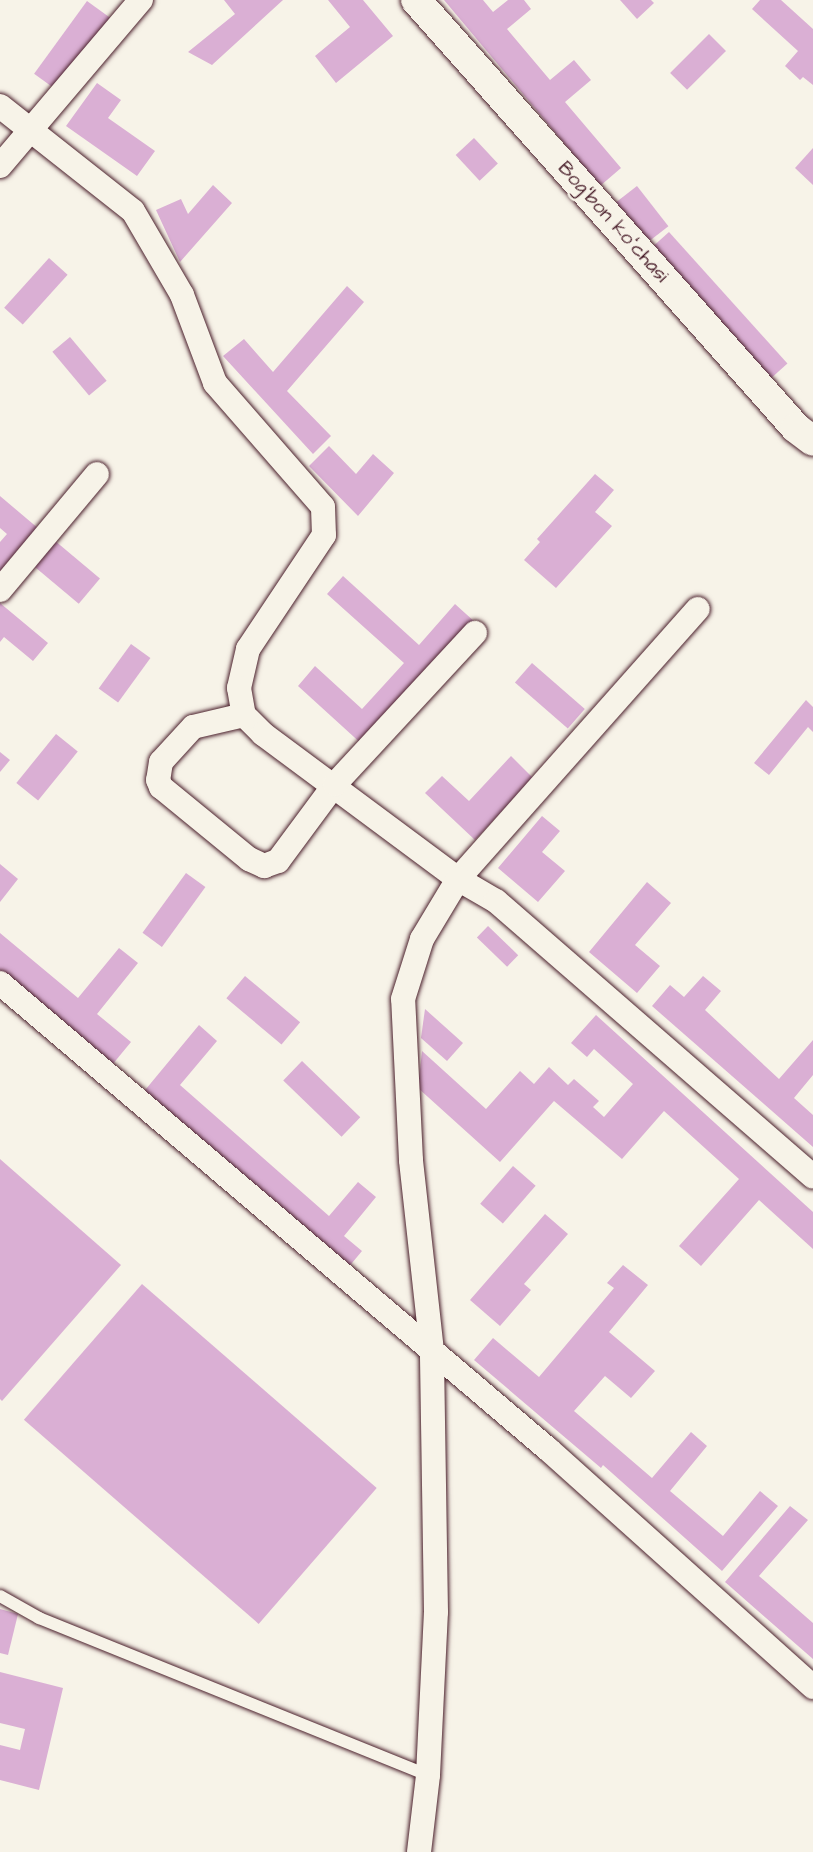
<!DOCTYPE html>
<html>
<head>
<meta charset="utf-8">
<style>
  body { margin:0 }
  #map { position:relative; width:813px; height:1852px; overflow:hidden; background:#f7f3e8; font-family:"Architects Daughter",sans-serif }
  div>[style] { position:absolute }
  .building>* { inset:0; background:#daafd4; transform-origin:0 0 }
  .roads { filter:drop-shadow(0 0 2px #4a1f2b) drop-shadow(0 0 2px #4a1f2b) }
  .service>* { height:12px; margin:-6px; padding:0 6px; transform-origin:6px; border-radius:6px; background:#f7f3e8 }
  .minor>* { height:24px; margin:-12px; padding:0 12px; transform-origin:12px; border-radius:12px; background:#f7f3e8 }
  .tertiary>* { height:30px; margin:-15px; padding:0 15px; transform-origin:15px; border-radius:15px; background:#f7f3e8 }
  span { translate:-50% -50%; white-space:nowrap; text-align:center; line-height:1.15; -webkit-text-stroke:5px #f7f3e8; paint-order:stroke }
  .street-label { font-size:20px; color:#4a1f2b }
</style>
</head>
<body>
<div id="map">
  <div class="building">
    <div style="clip-path:polygon(224px 0,283px 0,212px 65px,188px 52px,235px 14px)"></div>
    <div style="clip-path:polygon(328px 0,363px 0,393px 36px,336px 83px,315px 56px,350px 27px)"></div>
    <div style="clip-path:polygon(444px 0,483px 0,493px 12px,508px 0,524px 0,531px 9px,507px 29px,550px 80px,574px 60px,591px 80px,565px 102px,621px 168px,600px 186px)"></div>
    <div style="clip-path:polygon(620px 0,651px 0,654px 3px,637px 19px)"></div>
    <div style="clip-path:polygon(760px 0,781px 0,813px 29px,813px 85px,803px 77px,800px 80px,785px 66px,798px 51px,752px 9px)"></div>
    <div style="left:87px;top:1px;width:29px;height:90px;rotate:36deg"></div>
    <div style="left:709px;top:34px;width:24px;height:55px;rotate:45deg"></div>
    <div style="clip-path:polygon(97px 83px,121px 100px,108px 118px,155px 151px,137px 176px,66px 126px)"></div>
    <div style="left:474px;top:138px;width:35px;height:25px;rotate:47deg"></div>
    <div style="clip-path:polygon(813px 148px,813px 185px,795px 168px)"></div>
    <div style="clip-path:polygon(213px 185px,232px 203px,180px 262px,156px 210px,181px 199px,188px 214px)"></div>
    <div style="left:637px;top:186px;width:51px;height:29px;rotate:52deg"></div>
    <div style="left:669px;top:232px;width:177px;height:27px;rotate:48deg"></div>
    <div style="left:49px;top:258px;width:25px;height:67px;rotate:42deg"></div>
    <div style="clip-path:polygon(347px 286px,364px 302px,287px 391px,331px 436px,313px 454px,223px 356px,244px 339px,273px 372px)"></div>
    <div style="left:70px;top:337px;width:57px;height:23px;rotate:50deg"></div>
    <div style="clip-path:polygon(329px 446px,356px 474px,373px 454px,394px 473px,358px 516px,309px 466px)"></div>
    <div style="clip-path:polygon(595px 474px,614px 490px,595px 512px,612px 526px,556px 588px,524px 560px,540px 542px,537px 539px)"></div>
    <div style="clip-path:polygon(0 496px,39px 529px,0 575px,0 542px,7px 534px,0 528px)"></div>
    <div style="left:54px;top:540px;width:60px;height:33px;rotate:40deg"></div>
    <div style="clip-path:polygon(343px 576px,419px 645px,455px 604px,476px 623px,365px 747px,298px 686px,315px 666px,362px 709px,404px 663px,327px 594px)"></div>
    <div style="clip-path:polygon(0 603px,48px 643px,33px 661px,4px 637px,0 642px)"></div>
    <div style="left:131px;top:644px;width:24px;height:55px;rotate:36deg"></div>
    <div style="left:532px;top:663px;width:70px;height:26px;rotate:41deg"></div>
    <div style="clip-path:polygon(806px 700px,813px 707px,813px 732px,808px 727px,769px 775px,754px 763px)"></div>
    <div style="left:56px;top:734px;width:28px;height:63px;rotate:39deg"></div>
    <div style="clip-path:polygon(0 752px,10px 760px,0 772px)"></div>
    <div style="clip-path:polygon(511px 756px,533px 778px,475px 840px,425px 793px,442px 776px,469px 801px)"></div>
    <div style="clip-path:polygon(542px 816px,560px 831px,542px 852px,565px 871px,538px 902px,498px 868px)"></div>
    <div style="clip-path:polygon(0 864px,18px 879px,0 902px)"></div>
    <div style="left:186px;top:873px;width:24px;height:74px;rotate:36deg"></div>
    <div style="clip-path:polygon(647px 882px,671px 903px,635px 945px,660px 966px,637px 993px,589px 952px)"></div>
    <div style="left:488px;top:926px;width:42px;height:16px;rotate:44deg"></div>
    <div style="clip-path:polygon(0 933px,78px 998px,119px 948px,138px 963px,97px 1014px,131px 1042px,112px 1065px,0 972px)"></div>
    <div style="left:245px;top:976px;width:72px;height:29px;rotate:40deg"></div>
    <div style="clip-path:polygon(703px 976px,721px 991px,705px 1010px,779px 1079px,813px 1040px,813px 1075px,794px 1098px,813px 1115px,813px 1147px,652px 1006px,670px 985px,684px 997px)"></div>
    <div style="clip-path:polygon(425px 1009px,463px 1043px,447px 1061px,421px 1038px)"></div>
    <div style="clip-path:polygon(596px 1015px,813px 1212px,813px 1249px,759px 1200px,701px 1266px,679px 1246px,739px 1179px,664px 1111px,622px 1159px,554px 1101px,500px 1162px,418px 1088px,422px 1051px,486px 1109px,520px 1071px,534px 1084px,549px 1067px,568px 1085px,574px 1079px,599px 1101px,593px 1107px,604px 1117px,633px 1084px,594px 1049px,587px 1057px,571px 1043px)"></div>
    <div style="clip-path:polygon(199px 1025px,217px 1041px,180px 1085px,329px 1216px,358px 1182px,376px 1197px,344px 1236px,362px 1251px,347px 1269px,141px 1095px)"></div>
    <div style="left:302px;top:1061px;width:81px;height:27px;rotate:44deg"></div>
    <div style="clip-path:polygon(0 1159px,121px 1265px,2px 1401px,0 1399px)"></div>
    <div style="left:513px;top:1166px;width:30px;height:50px;rotate:41deg"></div>
    <div style="clip-path:polygon(545px 1214px,568px 1234px,524px 1284px,531px 1290px,500px 1326px,470px 1300px)"></div>
    <div style="clip-path:polygon(623px 1265px,648px 1285px,609px 1332px,655px 1371px,631px 1398px,605px 1376px,574px 1411px,652px 1478px,691px 1432px,707px 1446px,670px 1491px,723px 1536px,760px 1491px,778px 1506px,722px 1571px,603px 1465px,601px 1468px,474px 1360px,493px 1338px,539px 1377px,614px 1288px,607px 1283px)"></div>
    <div style="left:142px;top:1284px;width:311px;height:180px;rotate:41deg"></div>
    <div style="clip-path:polygon(790px 1506px,808px 1520px,759px 1576px,813px 1623px,813px 1659px,725px 1582px)"></div>
    <div style="clip-path:polygon(0 1609px,18px 1614px,8px 1655px,0 1653px)"></div>
    <div style="clip-path:polygon(0 1672px,63px 1688px,39px 1790px,0 1780px,0 1745px,20px 1750px,25px 1729px,0 1723px)"></div>
  </div>
  <div class="roads">
    <div class="service">
      <div style="left:0;top:1596px;width:45px;rotate:29.4deg"></div>
      <div style="left:39px;top:1618px;width:419px;rotate:22deg"></div>
    </div>
    <div class="minor">
      <div style="left:0;top:106px;width:169px;rotate:38.3deg"></div>
      <div style="left:133px;top:211px;width:97px;rotate:59.7deg"></div>
      <div style="left:182px;top:295px;width:94px;rotate:69.4deg"></div>
      <div style="left:215px;top:383px;width:164px;rotate:48.9deg"></div>
      <div style="left:323px;top:507px;width:28px;rotate:88deg"></div>
      <div style="left:324px;top:535px;width:137px;rotate:123.7deg"></div>
      <div style="left:248px;top:649px;width:40px;rotate:103deg"></div>
      <div style="left:239px;top:688px;width:27px;rotate:80deg"></div>
      <div style="left:244px;top:715px;width:27px;rotate:45deg"></div>
      <div style="left:263px;top:734px;width:243px;rotate:36.6deg"></div>
      <div style="left:458px;top:879px;width:361px;rotate:-48.4deg"></div>
      <div style="left:0;top:166px;width:218px;rotate:-49.7deg"></div>
      <div style="left:0;top:590px;width:151px;rotate:-50.1deg"></div>
      <div style="left:244px;top:715px;width:52px;rotate:166.8deg"></div>
      <div style="left:193px;top:727px;width:47px;rotate:132.4deg"></div>
      <div style="left:161px;top:762px;width:18px;rotate:99deg"></div>
      <div style="left:158px;top:780px;width:8px;rotate:67deg"></div>
      <div style="left:161px;top:787px;width:114px;rotate:39.3deg"></div>
      <div style="left:249px;top:859px;width:17px;rotate:25deg"></div>
      <div style="left:264px;top:866px;width:15px;rotate:-20deg"></div>
      <div style="left:278px;top:861px;width:96px;rotate:-53.5deg"></div>
      <div style="left:335px;top:784px;width:206px;rotate:-47.2deg"></div>
      <div style="left:0;top:983px;width:721px;rotate:40.39deg"></div>
      <div style="left:549px;top:1450px;width:355px;rotate:41.9deg"></div>
      <div style="left:419px;top:1852px;width:78px;rotate:-83.3deg"></div>
      <div style="left:428px;top:1775px;width:163px;rotate:-87.2deg"></div>
      <div style="left:436px;top:1612px;width:261px;rotate:-90.9deg"></div>
      <div style="left:432px;top:1351px;width:192px;rotate:-96.3deg"></div>
      <div style="left:411px;top:1160px;width:161px;rotate:-92.8deg"></div>
      <div style="left:403px;top:999px;width:63px;rotate:-72.4deg"></div>
      <div style="left:422px;top:939px;width:70px;rotate:-59deg"></div>
      <div style="left:458px;top:879px;width:44px;rotate:30.1deg"></div>
      <div style="left:496px;top:901px;width:420px;rotate:41deg"></div>
    </div>
    <div class="tertiary">
      <div style="left:416px;top:0;width:572px;rotate:48.4deg"></div>
      <div style="left:796px;top:428px;width:21px;rotate:37deg"></div>
    </div>
  </div>
  <div class="street-label">
    <span style="left:613px;top:222px;rotate:48deg">Bogʻbon koʻchasi</span>
  </div>
</div>
</body>
</html>
